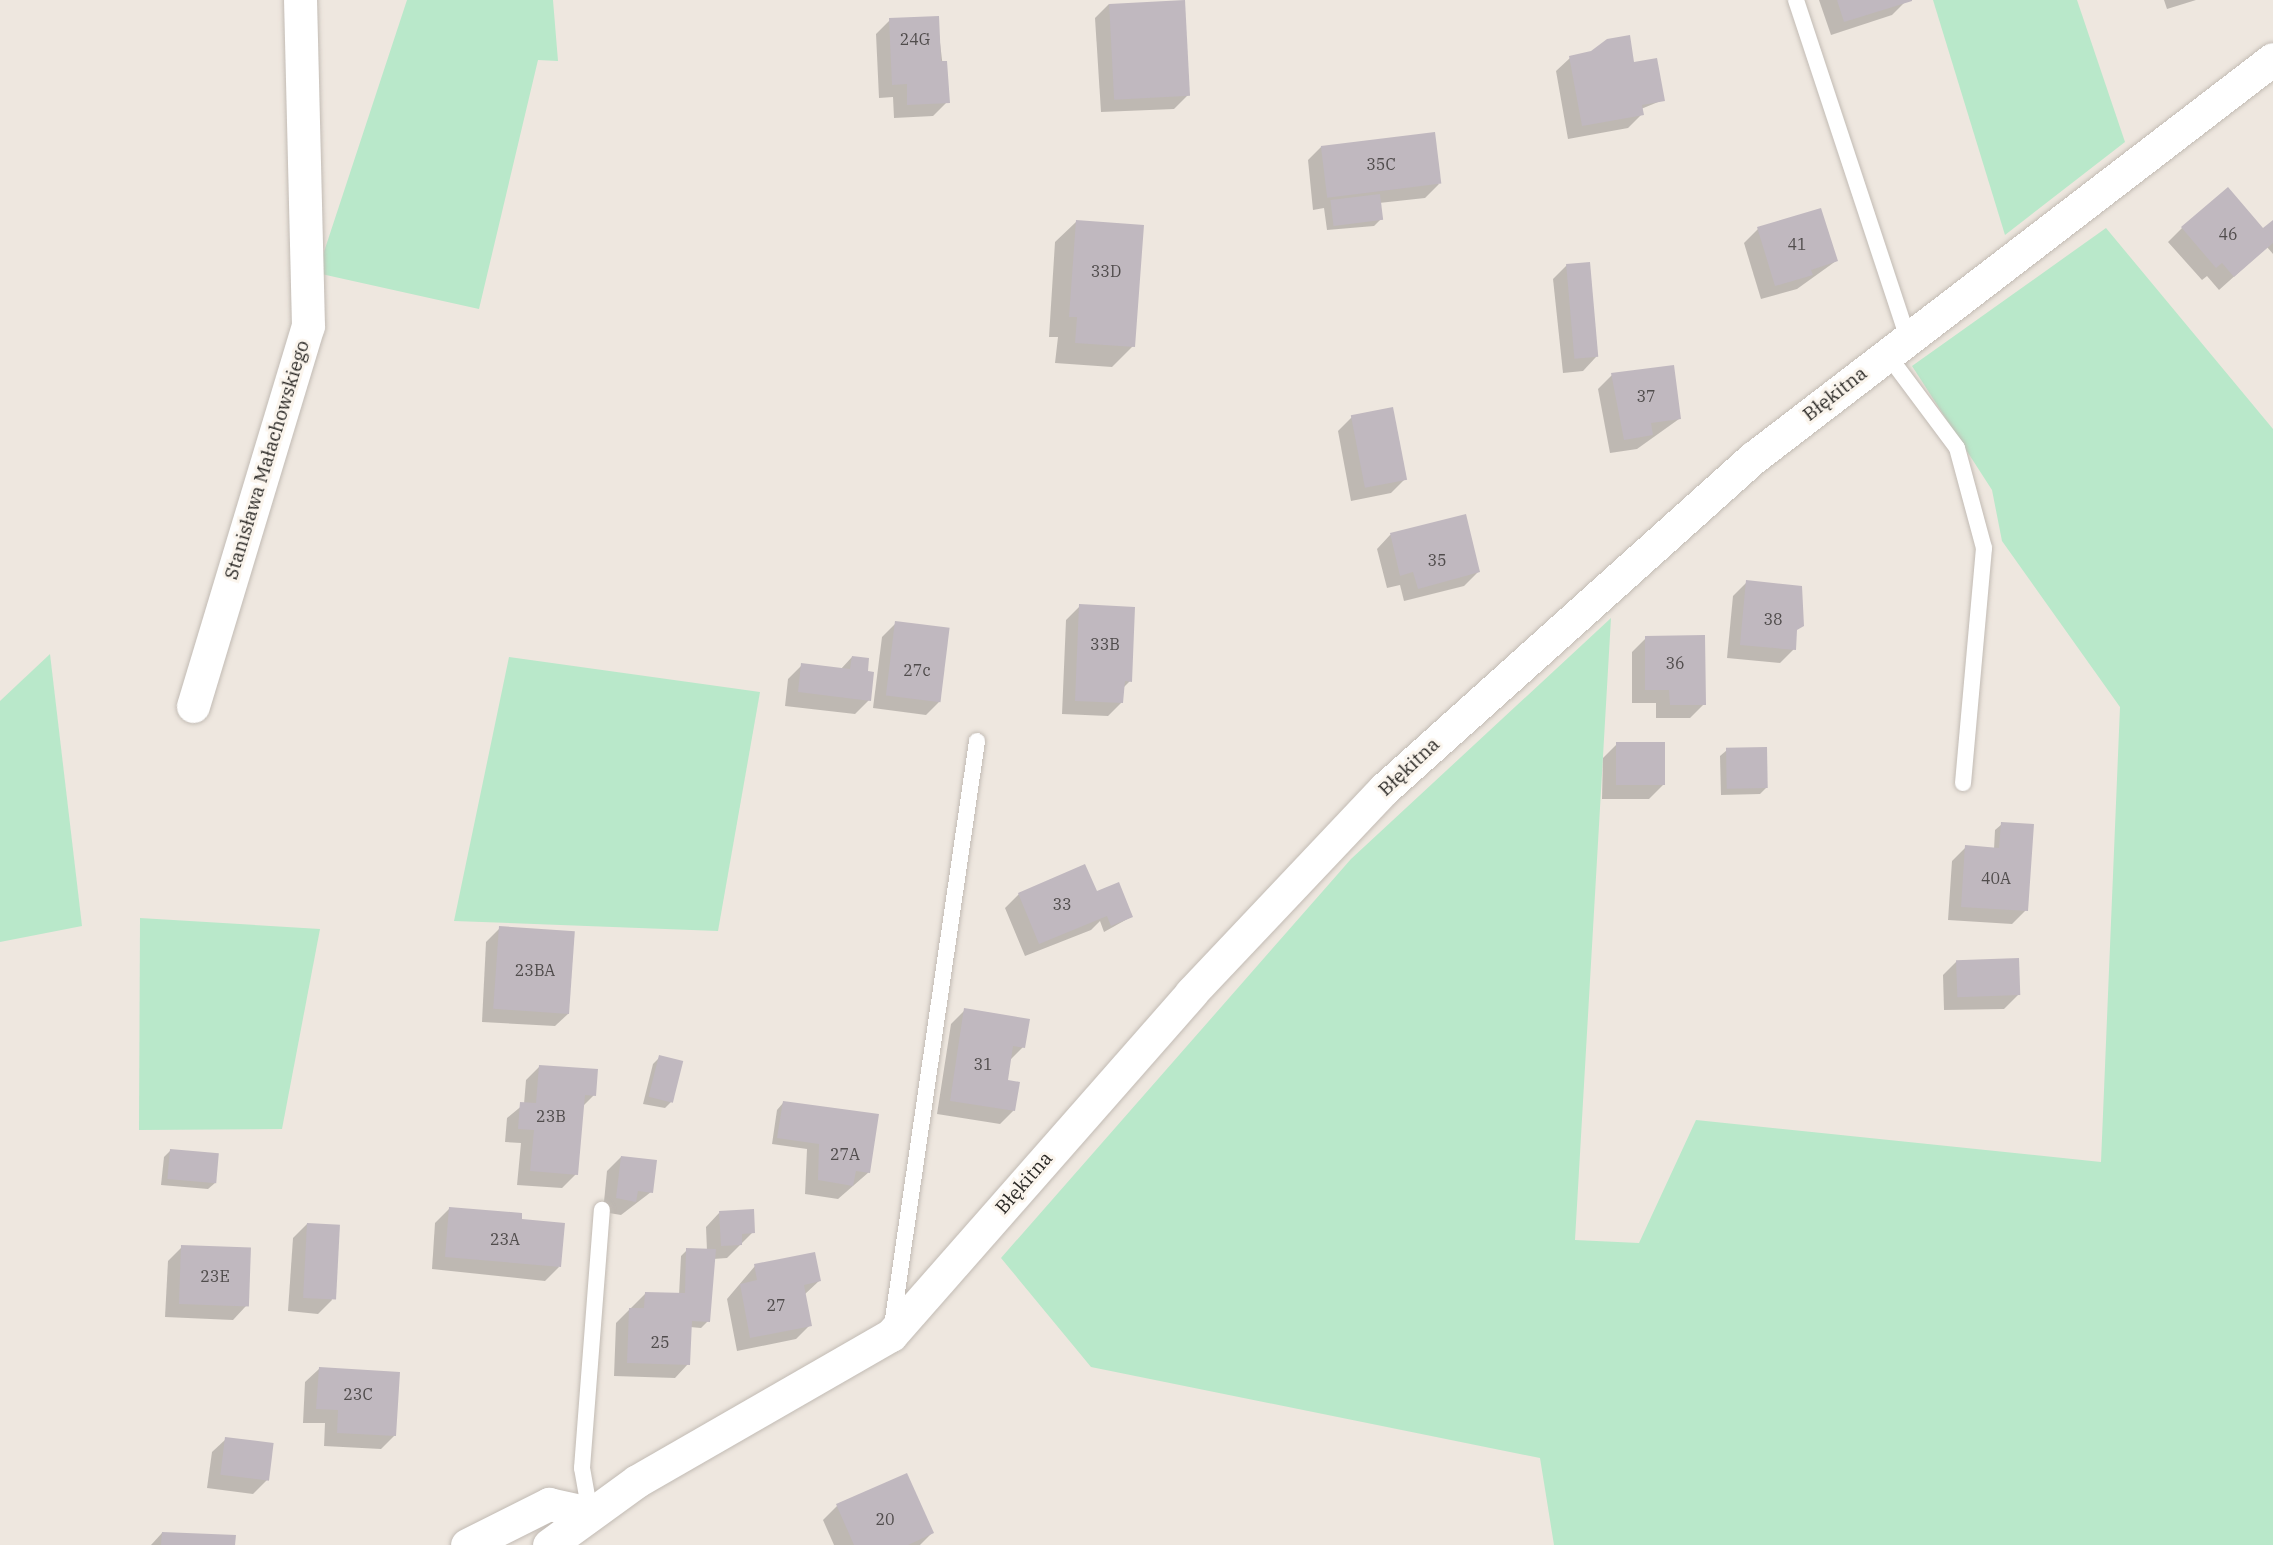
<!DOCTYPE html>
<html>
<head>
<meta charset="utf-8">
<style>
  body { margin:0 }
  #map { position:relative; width:2273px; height:1545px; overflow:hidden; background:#eee7df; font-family:"IBM Plex Serif",serif }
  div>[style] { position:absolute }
  .green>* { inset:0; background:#b9e8ca }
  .shadow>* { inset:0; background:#0003 }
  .building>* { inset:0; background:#c0b8bf; transform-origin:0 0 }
  .roads { filter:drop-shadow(0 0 2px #c2bbb4) drop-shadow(0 0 2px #c2bbb4) }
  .service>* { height:16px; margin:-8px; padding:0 8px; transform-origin:8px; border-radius:8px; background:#fff }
  .minor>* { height:33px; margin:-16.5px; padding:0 16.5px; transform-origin:16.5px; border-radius:16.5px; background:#fff }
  span { translate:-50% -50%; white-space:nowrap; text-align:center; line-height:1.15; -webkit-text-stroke:6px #fbf5ed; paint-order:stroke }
  .number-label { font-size:16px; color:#504c4c }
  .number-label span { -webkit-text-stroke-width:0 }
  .street-label { font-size:19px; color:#2a2825 }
</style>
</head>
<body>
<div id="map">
  <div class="green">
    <div style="clip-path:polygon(407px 0,553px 0,558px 61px,538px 60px,479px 309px,317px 273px)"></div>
    <div style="clip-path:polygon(1933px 0,2077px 0,2125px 142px,2005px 235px)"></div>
    <div style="clip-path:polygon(2106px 228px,2273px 429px,2273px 1545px,1554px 1545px,1540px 1458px,1091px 1367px,1001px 1258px,1351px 859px,1611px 618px,1575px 1240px,1639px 1243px,1696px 1120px,2101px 1162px,2120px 707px,2002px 541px,1992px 490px,1912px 366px)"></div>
    <div style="clip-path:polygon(50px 654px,82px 926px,0 942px,0 701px)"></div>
    <div style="clip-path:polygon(509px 657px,760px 692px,718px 931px,454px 921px)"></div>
    <div style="clip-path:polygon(140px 918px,320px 929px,282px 1129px,139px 1130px)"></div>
  </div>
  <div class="shadow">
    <div style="clip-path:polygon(1819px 0,1906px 0,1906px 1px,1892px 15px,1831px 35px)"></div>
    <div style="clip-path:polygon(2164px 0,2196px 0,2167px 9px)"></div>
    <div style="clip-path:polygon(1109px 4px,1188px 95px,1174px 109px,1101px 112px,1095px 18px)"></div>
    <div style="clip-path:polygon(937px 17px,947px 102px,933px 116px,894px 118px,893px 97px,879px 98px,876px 34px,890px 20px)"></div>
    <div style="clip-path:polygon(1570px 58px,1633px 64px,1663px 100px,1641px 109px,1642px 114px,1628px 128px,1568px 139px,1556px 71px)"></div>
    <div style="clip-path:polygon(1322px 146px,1439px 184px,1425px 198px,1379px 203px,1381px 219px,1374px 226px,1327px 230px,1324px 208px,1313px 210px,1308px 160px)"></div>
    <div style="clip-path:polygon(1076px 222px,1133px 346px,1112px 367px,1055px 363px,1058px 337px,1049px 337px,1055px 242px)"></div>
    <div style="clip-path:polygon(2273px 222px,2273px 254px,2267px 247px,2219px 290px,2207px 276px,2202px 280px,2168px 242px,2182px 228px,2263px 231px)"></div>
    <div style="clip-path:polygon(1758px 229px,1836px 261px,1797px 289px,1761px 299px,1744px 243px)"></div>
    <div style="clip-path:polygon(1567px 265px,1596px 357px,1583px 371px,1563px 373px,1553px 279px)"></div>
    <div style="clip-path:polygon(1612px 375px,1679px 419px,1637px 449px,1610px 453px,1598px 389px)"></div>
    <div style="clip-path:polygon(1352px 417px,1405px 479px,1391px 493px,1351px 501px,1338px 431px)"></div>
    <div style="clip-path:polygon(1464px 516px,1478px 572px,1464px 586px,1404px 601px,1400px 585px,1387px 588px,1377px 549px,1390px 535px)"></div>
    <div style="clip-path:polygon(1747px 582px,1796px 631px,1794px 649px,1780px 663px,1727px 658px,1733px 596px)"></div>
    <div style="clip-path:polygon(1080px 606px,1130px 681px,1122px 689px,1122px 702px,1108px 716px,1062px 714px,1066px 620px)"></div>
    <div style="clip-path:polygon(896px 623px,940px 701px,926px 715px,873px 708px,882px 637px)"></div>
    <div style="clip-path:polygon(1646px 638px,1704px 704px,1690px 718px,1656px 718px,1656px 703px,1632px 703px,1632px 652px)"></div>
    <div style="clip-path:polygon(852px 657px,869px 700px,855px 714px,785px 706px,788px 679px,802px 665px,840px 670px)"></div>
    <div style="clip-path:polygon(1617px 744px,1663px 785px,1649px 799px,1602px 799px,1603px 758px)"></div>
    <div style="clip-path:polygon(1727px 750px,1767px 787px,1760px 794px,1721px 795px,1720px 756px)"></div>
    <div style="clip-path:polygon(2002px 824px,2026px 910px,2012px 924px,1948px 920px,1952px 861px,1966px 847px,1994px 849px,1995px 830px)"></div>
    <div style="clip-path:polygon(1019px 894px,1131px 917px,1104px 932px,1100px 921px,1091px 930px,1025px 956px,1005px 908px)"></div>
    <div style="clip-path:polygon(500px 928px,569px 1013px,555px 1026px,482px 1022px,486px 942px)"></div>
    <div style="clip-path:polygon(1957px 961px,2018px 995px,2004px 1009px,1944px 1010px,1943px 975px)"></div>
    <div style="clip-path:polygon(965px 1010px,1023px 1047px,1009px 1061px,1006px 1082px,1014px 1110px,1000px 1124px,937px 1114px,951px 1024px)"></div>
    <div style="clip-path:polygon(660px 1057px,671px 1102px,665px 1108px,643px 1104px,653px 1064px)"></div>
    <div style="clip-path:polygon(540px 1066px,594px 1095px,582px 1107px,576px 1174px,562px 1188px,517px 1185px,521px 1143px,505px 1142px,507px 1118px,524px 1104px,526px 1080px)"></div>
    <div style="clip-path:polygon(783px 1103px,869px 1172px,838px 1199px,805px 1194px,807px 1149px,772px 1144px,777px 1110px)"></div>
    <div style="clip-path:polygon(171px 1150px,215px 1183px,208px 1189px,161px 1185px,164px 1157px)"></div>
    <div style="clip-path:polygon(621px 1157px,651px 1192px,621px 1215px,603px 1212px,607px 1171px)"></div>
    <div style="clip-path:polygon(449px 1209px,520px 1221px,559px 1267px,545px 1281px,432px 1269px,435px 1223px)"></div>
    <div style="clip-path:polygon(719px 1213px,753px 1232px,727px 1258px,713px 1259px,708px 1321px,701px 1328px,690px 1327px,688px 1364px,675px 1378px,614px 1376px,616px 1323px,645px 1294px,679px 1295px,681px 1256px,687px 1250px,707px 1251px,706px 1227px)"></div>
    <div style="clip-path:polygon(307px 1224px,332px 1300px,318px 1314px,288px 1311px,293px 1238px)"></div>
    <div style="clip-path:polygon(182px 1247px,246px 1306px,233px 1320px,165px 1317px,168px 1261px)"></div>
    <div style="clip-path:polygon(755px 1266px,819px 1281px,804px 1295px,810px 1325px,796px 1339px,737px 1351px,727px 1299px)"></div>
    <div style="clip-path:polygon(319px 1369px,395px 1435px,381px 1449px,324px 1446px,325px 1423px,303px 1423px,305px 1382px)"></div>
    <div style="clip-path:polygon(226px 1439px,267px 1480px,253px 1494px,207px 1488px,212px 1452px)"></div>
    <div style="clip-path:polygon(837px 1506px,932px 1533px,920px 1545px,834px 1545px,823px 1520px)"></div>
    <div style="clip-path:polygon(162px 1533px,234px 1545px,151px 1545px)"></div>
  </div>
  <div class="building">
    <div style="left:1185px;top:0;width:96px;height:76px;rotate:87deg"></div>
    <div style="clip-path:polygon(1837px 0,1912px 0,1912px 1px,1844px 22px)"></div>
    <div style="clip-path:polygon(939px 16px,941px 61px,947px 61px,950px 103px,907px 105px,907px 84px,892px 85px,889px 18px)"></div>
    <div style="clip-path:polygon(1630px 35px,1634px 62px,1657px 58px,1665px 101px,1642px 105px,1644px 115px,1582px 126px,1569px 56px,1591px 51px,1607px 39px)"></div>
    <div style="left:1435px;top:132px;width:52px;height:115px;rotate:83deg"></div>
    <div style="clip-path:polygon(2228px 187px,2263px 228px,2273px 220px,2273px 243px,2234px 277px,2222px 263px,2216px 268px,2181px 227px)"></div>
    <div style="left:1380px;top:194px;width:26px;height:50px;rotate:83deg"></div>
    <div style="clip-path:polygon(1821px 208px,1838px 261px,1811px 270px,1813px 275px,1775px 286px,1757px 227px)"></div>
    <div style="clip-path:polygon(1076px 220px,1144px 225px,1135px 347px,1075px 343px,1077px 317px,1069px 317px)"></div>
    <div style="left:1590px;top:262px;width:95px;height:24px;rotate:85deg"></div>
    <div style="clip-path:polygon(1674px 365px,1681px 419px,1651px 423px,1653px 435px,1624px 440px,1611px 373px)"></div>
    <div style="left:1393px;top:407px;width:74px;height:43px;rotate:79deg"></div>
    <div style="clip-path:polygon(1466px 514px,1480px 572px,1418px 589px,1413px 572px,1400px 576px,1390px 533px)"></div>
    <div style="clip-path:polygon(1746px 580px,1802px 586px,1804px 626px,1797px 630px,1796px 650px,1740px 645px)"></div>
    <div style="clip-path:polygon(1079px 604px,1135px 607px,1132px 682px,1125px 681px,1123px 703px,1075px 701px)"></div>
    <div style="left:895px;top:621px;width:55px;height:75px;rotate:7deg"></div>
    <div style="clip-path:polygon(1705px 635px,1706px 705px,1670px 705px,1669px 690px,1645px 690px,1645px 636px)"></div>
    <div style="clip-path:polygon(852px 656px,869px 658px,868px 671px,874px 672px,871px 701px,798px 692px,801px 663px,850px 669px)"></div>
    <div style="left:1616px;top:742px;width:49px;height:43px"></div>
    <div style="left:1767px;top:747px;width:41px;height:41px;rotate:89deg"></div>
    <div style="clip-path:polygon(2001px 822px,2034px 824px,2028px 911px,1961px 907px,1965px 845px,1999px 848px)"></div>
    <div style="clip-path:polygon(1085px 864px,1097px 891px,1119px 882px,1133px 917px,1111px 926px,1107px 916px,1039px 944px,1018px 893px)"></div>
    <div style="left:499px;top:926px;width:76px;height:83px;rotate:4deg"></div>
    <div style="left:2019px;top:958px;width:37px;height:63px;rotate:88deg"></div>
    <div style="clip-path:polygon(964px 1008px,1030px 1019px,1025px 1048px,1013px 1046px,1008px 1080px,1020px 1082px,1015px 1111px,950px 1101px)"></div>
    <div style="left:659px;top:1055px;width:25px;height:43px;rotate:14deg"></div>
    <div style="clip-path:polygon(539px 1065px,598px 1069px,596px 1096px,585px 1095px,578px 1175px,530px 1171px,534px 1130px,518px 1129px,520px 1102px,536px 1103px)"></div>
    <div style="clip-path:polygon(783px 1101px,879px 1114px,870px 1173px,856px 1171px,853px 1186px,818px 1180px,819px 1144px,777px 1138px)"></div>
    <div style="left:170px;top:1149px;width:49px;height:30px;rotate:5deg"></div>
    <div style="clip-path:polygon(621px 1156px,657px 1160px,653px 1193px,638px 1191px,636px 1202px,616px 1198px)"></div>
    <div style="clip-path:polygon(449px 1207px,522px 1213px,522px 1219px,565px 1223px,561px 1267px,445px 1257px)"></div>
    <div style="clip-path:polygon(754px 1209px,755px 1233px,742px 1234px,742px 1245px,721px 1246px,719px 1211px)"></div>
    <div style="left:307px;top:1223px;width:33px;height:75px;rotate:3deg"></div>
    <div style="left:181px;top:1245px;width:70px;height:59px;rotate:2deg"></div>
    <div style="clip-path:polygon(686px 1248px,716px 1249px,710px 1322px,692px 1321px,690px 1365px,627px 1363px,629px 1308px,644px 1308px,645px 1292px,685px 1293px)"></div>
    <div style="clip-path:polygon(815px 1252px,821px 1281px,804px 1285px,812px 1326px,750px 1338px,740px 1284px,757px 1280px,754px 1264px)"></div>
    <div style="clip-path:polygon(319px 1367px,400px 1372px,396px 1436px,337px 1433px,338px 1410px,316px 1409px)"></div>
    <div style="left:225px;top:1437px;width:49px;height:38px;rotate:7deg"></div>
    <div style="clip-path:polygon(907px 1473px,934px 1533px,908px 1545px,854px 1545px,836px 1504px)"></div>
    <div style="clip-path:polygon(162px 1532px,236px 1535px,235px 1545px,161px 1545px)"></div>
  </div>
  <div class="roads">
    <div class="service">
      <div style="left:1796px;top:0;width:356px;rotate:71.7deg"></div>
      <div style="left:1887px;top:354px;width:117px;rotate:53.3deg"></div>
      <div style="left:1957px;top:448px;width:104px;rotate:74.9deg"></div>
      <div style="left:1984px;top:548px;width:236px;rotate:95.1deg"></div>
      <div style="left:892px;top:1326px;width:591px;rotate:-81.73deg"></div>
      <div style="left:590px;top:1513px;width:46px;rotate:-100.1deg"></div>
      <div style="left:582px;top:1468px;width:259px;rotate:-85.6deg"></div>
    </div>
    <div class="minor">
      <div style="left:193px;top:706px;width:397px;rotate:-73.2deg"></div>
      <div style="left:308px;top:326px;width:326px;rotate:-91.4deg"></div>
      <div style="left:467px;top:1545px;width:92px;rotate:-26.6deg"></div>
      <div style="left:549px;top:1504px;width:42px;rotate:12.4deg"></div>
      <div style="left:549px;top:1545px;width:109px;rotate:-36deg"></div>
      <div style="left:637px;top:1481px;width:293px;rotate:-29.9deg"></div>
      <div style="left:891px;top:1335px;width:455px;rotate:-48.7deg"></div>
      <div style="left:1191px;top:993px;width:281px;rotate:-46.6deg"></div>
      <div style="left:1384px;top:789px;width:496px;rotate:-41.9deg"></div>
      <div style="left:1753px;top:458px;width:655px;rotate:-37.5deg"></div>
    </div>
  </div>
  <div class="number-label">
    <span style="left:915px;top:39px">24G</span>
    <span style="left:1381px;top:164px">35C</span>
    <span style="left:2228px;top:234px">46</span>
    <span style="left:1797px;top:244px">41</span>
    <span style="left:1106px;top:271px">33D</span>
    <span style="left:1646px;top:396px">37</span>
    <span style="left:1437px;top:560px">35</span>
    <span style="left:1773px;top:619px">38</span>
    <span style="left:1105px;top:644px">33B</span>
    <span style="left:1675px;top:663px">36</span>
    <span style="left:917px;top:670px">27c</span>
    <span style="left:1996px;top:878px">40A</span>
    <span style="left:1062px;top:904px">33</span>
    <span style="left:535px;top:970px">23BA</span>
    <span style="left:983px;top:1064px">31</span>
    <span style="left:551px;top:1116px">23B</span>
    <span style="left:845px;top:1154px">27A</span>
    <span style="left:505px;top:1239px">23A</span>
    <span style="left:215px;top:1276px">23E</span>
    <span style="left:776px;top:1305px">27</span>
    <span style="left:660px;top:1342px">25</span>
    <span style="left:358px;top:1394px">23C</span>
    <span style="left:885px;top:1519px">20</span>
  </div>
  <div class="street-label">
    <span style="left:1835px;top:394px;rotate:-38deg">Błękitna</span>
    <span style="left:267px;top:460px;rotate:-73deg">Stanisława Małachowskiego</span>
    <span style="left:1409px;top:767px;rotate:-43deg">Błękitna</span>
    <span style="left:1024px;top:1183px;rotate:-49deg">Błękitna</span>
  </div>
</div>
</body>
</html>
